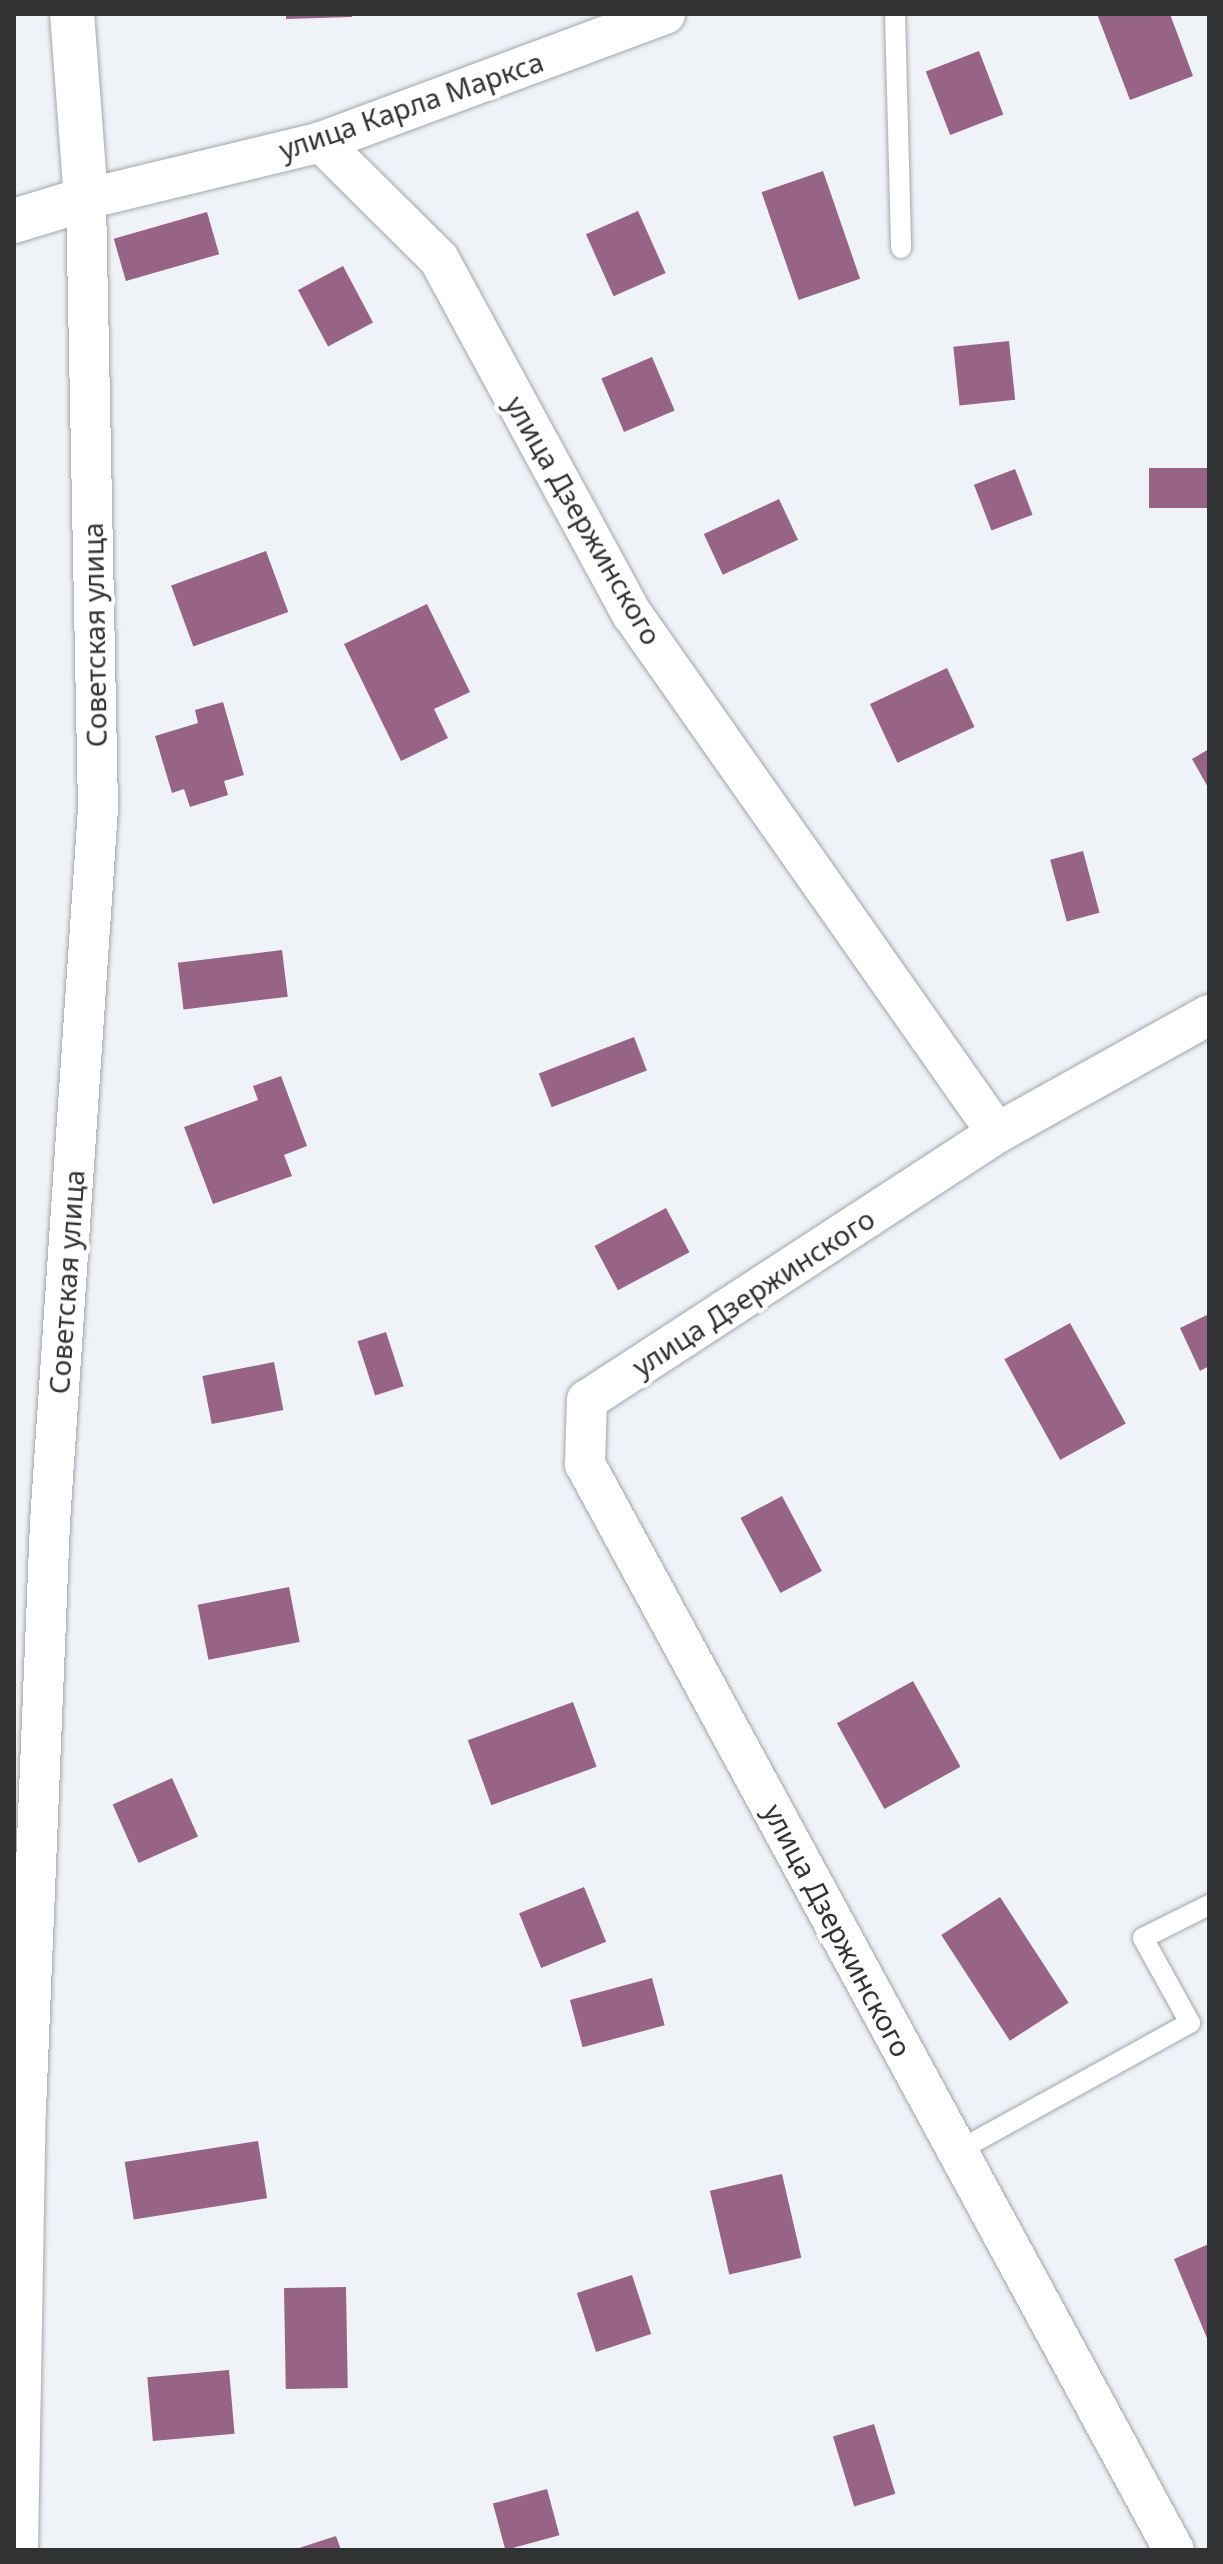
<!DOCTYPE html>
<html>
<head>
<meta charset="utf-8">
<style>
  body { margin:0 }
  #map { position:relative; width:1223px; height:2564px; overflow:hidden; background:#eff3f8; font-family:"Noto Sans",sans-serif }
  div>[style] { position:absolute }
  .building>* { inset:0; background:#976485; transform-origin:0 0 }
  .roads { filter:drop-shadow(0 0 2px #a3a7ab) drop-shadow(0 0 2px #a3a7ab) }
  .lane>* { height:20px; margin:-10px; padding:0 10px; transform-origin:10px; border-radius:10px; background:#fff }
  .street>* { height:40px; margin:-20px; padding:0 20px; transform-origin:20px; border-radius:20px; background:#fff }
  .secondary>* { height:44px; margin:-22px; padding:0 22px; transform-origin:22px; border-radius:22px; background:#fff }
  span { translate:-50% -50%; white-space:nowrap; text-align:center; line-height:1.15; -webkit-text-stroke:8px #fff; paint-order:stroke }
  .street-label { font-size:28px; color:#303234 }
  .frame { position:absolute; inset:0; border:16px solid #303234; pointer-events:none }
</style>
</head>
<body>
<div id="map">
  <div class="building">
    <div style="clip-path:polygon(286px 14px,352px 14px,352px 17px,286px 19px)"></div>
    <div style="clip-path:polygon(1097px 14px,1170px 14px,1193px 76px,1130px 100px)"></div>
    <div style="left:979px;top:51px;width:68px;height:57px;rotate:69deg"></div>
    <div style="left:823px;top:171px;width:114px;height:65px;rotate:71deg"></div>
    <div style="left:638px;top:211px;width:68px;height:57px;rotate:66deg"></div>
    <div style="left:207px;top:212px;width:44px;height:97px;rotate:74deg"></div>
    <div style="left:343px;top:266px;width:64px;height:51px;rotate:62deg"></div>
    <div style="left:1009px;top:341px;width:59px;height:56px;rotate:84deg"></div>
    <div style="left:652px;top:357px;width:58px;height:55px;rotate:67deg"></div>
    <div style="left:1209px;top:468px;width:40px;height:60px;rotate:90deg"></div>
    <div style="left:1015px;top:469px;width:49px;height:44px;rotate:69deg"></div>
    <div style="left:779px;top:499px;width:45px;height:83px;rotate:65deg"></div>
    <div style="left:266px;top:551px;width:65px;height:101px;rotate:70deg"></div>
    <div style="clip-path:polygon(427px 604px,470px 692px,434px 709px,448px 738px,401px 761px,344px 644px)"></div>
    <div style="left:947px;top:668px;width:65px;height:85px;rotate:65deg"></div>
    <div style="clip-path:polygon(223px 702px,244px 775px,224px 781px,228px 795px,190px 807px,184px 789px,172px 793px,155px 736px,198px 723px,195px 710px)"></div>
    <div style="clip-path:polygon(1209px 749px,1209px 789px,1192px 759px)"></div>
    <div style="left:1083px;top:851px;width:64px;height:34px;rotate:75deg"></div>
    <div style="left:282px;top:950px;width:47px;height:105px;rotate:83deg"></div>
    <div style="left:634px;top:1037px;width:36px;height:102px;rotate:69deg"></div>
    <div style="clip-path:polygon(281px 1076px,307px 1146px,284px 1155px,292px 1176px,213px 1204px,184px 1127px,258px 1100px,253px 1086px)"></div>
    <div style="left:666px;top:1208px;width:50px;height:81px;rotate:62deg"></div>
    <div style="clip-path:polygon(1209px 1314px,1209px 1366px,1200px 1371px,1180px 1328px)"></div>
    <div style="left:1070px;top:1323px;width:115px;height:75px;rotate:61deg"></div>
    <div style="left:386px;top:1332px;width:57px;height:30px;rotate:72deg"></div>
    <div style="left:274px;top:1362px;width:49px;height:73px;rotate:79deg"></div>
    <div style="left:782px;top:1496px;width:85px;height:47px;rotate:62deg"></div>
    <div style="left:289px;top:1587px;width:56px;height:93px;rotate:79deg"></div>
    <div style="left:913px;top:1681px;width:98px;height:87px;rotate:61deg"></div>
    <div style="left:573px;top:1702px;width:69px;height:112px;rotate:70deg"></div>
    <div style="left:172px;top:1778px;width:64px;height:65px;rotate:66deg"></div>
    <div style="left:584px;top:1887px;width:59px;height:70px;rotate:68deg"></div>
    <div style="left:1000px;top:1897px;width:126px;height:70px;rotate:57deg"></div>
    <div style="left:652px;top:1978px;width:49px;height:85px;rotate:75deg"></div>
    <div style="left:258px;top:2141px;width:58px;height:135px;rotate:81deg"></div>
    <div style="left:782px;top:2174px;width:86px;height:74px;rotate:77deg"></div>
    <div style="clip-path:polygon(1209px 2244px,1209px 2343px,1174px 2259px)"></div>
    <div style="left:632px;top:2275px;width:62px;height:58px;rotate:72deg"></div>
    <div style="left:346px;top:2287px;width:101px;height:62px;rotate:89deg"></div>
    <div style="left:229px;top:2370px;width:64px;height:82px;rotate:85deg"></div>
    <div style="left:874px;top:2424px;width:73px;height:43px;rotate:73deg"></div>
    <div style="left:547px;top:2489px;width:48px;height:56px;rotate:75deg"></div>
    <div style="clip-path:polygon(336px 2536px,341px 2550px,296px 2550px,296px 2549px)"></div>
  </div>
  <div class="roads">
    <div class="lane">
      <div style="left:895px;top:14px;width:234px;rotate:88.5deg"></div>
      <div style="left:958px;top:2151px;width:265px;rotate:-28.9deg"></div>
      <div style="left:1190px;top:2023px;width:97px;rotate:-118.9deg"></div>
      <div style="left:1143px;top:1938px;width:74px;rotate:-26.6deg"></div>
    </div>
    <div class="street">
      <div style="left:321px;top:142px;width:166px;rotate:44.8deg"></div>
      <div style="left:439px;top:259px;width:404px;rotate:61.5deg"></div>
      <div style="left:632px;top:614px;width:634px;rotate:54.88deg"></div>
      <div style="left:997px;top:1133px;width:489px;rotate:146.9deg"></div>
      <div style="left:587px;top:1400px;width:64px;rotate:91.8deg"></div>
      <div style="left:585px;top:1464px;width:1235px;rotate:61.53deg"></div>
      <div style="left:997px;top:1133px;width:243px;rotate:-29.1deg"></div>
      <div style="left:18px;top:2550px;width:440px;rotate:-89deg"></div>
      <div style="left:26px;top:2110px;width:588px;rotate:-87.66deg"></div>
      <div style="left:50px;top:1522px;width:716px;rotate:-86.15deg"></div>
      <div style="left:98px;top:808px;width:609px;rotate:-91.13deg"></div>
      <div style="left:86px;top:199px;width:242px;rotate:-13.6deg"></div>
      <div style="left:321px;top:142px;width:367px;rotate:-20.4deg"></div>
    </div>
    <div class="secondary">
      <div style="left:14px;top:221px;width:75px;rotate:-17deg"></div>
      <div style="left:86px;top:199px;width:186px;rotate:-94.3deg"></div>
    </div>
  </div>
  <div class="street-label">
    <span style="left:411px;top:105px;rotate:-19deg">улица Карла Маркса</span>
    <span style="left:584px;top:520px;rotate:60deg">улица Дзержинского</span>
    <span style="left:94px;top:635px;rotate:-91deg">Советская улица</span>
    <span style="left:66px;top:1282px;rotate:-86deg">Советская улица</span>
    <span style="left:753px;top:1292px;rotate:-33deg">улица Дзержинского</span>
    <span style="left:838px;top:1930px;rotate:62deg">улица Дзержинского</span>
  </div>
  <div class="frame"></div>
</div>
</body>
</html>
